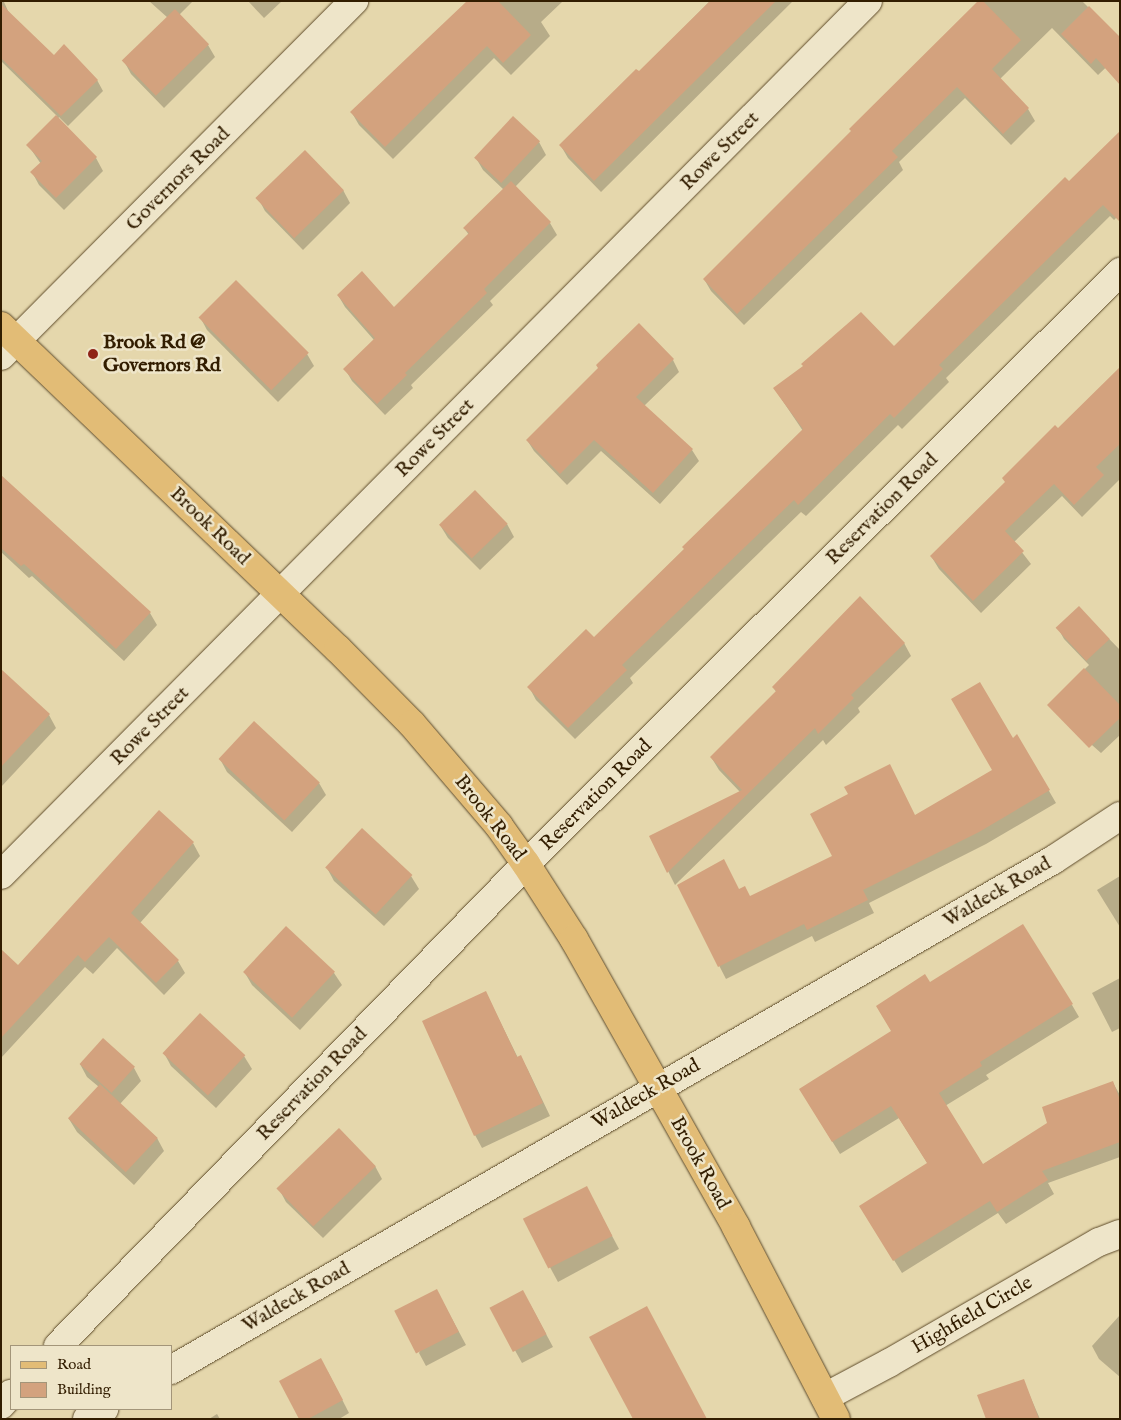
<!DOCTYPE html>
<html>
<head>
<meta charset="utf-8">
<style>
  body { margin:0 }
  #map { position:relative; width:1121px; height:1420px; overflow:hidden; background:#e5d7ac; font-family:"IM FELL English",serif }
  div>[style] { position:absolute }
  .shadow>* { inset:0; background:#0003 }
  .building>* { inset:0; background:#d3a27e; transform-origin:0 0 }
  .roads { filter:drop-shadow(0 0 1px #5f4c2b) drop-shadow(0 0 1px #5f4c2b) }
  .minor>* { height:28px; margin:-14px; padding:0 14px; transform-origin:14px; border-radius:14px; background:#eee5c9 }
  .major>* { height:28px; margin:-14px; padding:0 14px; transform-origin:14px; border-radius:14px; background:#e2bc76 }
  .dots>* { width:14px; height:14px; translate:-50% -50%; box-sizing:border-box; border:2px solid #eee5c9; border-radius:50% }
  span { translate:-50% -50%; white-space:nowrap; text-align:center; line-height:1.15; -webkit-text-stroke:5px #eee5c9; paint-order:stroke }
  .street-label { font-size:20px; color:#321d00 }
  .poi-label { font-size:20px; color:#321d00; font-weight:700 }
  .left { translate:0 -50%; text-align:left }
  .frame { position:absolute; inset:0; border:2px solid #321d00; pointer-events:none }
  .legend { position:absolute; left:10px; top:1345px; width:162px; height:65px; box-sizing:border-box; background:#eee5c9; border:1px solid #a39579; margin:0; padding:6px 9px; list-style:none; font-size:15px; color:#321d00 }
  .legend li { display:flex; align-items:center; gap:10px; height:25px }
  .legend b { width:25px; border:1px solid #a39579 }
</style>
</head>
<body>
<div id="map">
  <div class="shadow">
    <div style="clip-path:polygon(1px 1px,4px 2px,9px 13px,54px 56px,97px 80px,103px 91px,68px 126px,59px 117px,58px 119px,96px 158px,103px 171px,64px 210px,39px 185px,32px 172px,41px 164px,28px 145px,57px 116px,1px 61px)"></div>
    <div style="clip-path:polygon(149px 1px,193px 1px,179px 15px,208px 45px,215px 57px,164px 108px,131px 74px,124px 61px,168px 18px)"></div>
    <div style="clip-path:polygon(248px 1px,282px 1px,264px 18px)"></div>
    <div style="clip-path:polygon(468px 1px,562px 2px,541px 22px,550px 36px,511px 75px,494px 58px,393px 159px,359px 125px,352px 113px)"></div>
    <div style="clip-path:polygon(710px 1px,793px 1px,601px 192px,568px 158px,561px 146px,639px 73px)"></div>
    <div style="clip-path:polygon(981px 1px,1082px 1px,1118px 37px,1120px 54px,1098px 75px,1052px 28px,1000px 79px,1028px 109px,1035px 121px,1011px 145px,965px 98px,899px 162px,903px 170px,744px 325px,711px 291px,704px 279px)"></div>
    <div style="clip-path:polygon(539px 142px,546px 155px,515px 187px,550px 223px,557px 235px,490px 301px,493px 305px,411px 385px,413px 388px,385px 415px,352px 381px,345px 369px,374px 340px,345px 307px,338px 295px,394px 308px,469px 235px,464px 228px,504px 190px,483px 170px,476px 158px)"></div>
    <div style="clip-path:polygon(1069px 183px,1120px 214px,1114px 220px,1110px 216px,946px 378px,949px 382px,902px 429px,898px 425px,806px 516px,801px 512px,630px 678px,633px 683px,575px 739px,536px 700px,529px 687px,594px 639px,803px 431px,774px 388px,894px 347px)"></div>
    <div style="clip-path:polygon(343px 190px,350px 203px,303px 250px,265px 211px,258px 198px)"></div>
    <div style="clip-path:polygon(200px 317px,307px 354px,314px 366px,278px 402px,207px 330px)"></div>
    <div style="clip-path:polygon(639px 325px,673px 360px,679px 372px,644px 406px,692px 450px,699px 461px,660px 504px,601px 451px,567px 485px,534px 451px,527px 440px,599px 369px)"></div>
    <div style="clip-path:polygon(1120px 370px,1120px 479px,1082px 517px,1062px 496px,1014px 542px,1031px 564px,981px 613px,939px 569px,931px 556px)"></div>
    <div style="clip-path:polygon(1px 476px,150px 613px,157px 625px,124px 661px,32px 576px,29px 578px,1px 552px)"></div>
    <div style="clip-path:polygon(507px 524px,514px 537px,480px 570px,448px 538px,440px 525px)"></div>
    <div style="clip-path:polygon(1079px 608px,1120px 650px,1120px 735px,1101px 753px,1057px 714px,1050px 703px,1089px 665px,1064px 639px,1058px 628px)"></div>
    <div style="clip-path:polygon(904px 643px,911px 656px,858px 708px,860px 712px,826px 745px,823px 740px,675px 885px,651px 837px,740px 792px,719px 770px,711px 757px,777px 693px,773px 687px)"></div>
    <div style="clip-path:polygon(1px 698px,49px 715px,56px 728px,1px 787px)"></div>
    <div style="clip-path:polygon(1017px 736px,1056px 803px,986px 844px,869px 903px,874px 913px,815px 942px,812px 936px,726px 979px,678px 885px,739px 891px,750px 898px,915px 816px,994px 771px)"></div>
    <div style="clip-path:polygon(220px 759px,319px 783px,326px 795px,292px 832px,227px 772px)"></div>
    <div style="clip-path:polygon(362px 830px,411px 876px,419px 889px,384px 926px,334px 881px,327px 868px)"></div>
    <div style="clip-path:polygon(193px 843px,200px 856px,140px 923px,178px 961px,185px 973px,164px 995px,117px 948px,93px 974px,85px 967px,1px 1058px,1px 970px,18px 967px)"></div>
    <div style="clip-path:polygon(1120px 876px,1120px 927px,1097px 890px)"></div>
    <div style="clip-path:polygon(245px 973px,334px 973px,342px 985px,300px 1030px,252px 985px)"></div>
    <div style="clip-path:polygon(1120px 978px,1120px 1028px,1112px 1032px,1092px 993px)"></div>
    <div style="clip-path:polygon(929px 984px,1072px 1005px,1079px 1017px,986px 1075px,989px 1079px,945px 1106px,982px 1165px,1113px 1083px,1120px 1095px,1120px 1157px,1048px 1183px,1054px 1194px,1006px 1224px,998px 1213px,902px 1273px,868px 1218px,928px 1164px,899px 1118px,840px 1154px,808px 1102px,892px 1031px)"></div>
    <div style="clip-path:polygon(486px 993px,518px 1058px,521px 1057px,528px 1070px,550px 1116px,482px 1148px,475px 1135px)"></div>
    <div style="clip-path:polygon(164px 1053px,244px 1056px,252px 1069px,216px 1108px,171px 1066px)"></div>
    <div style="clip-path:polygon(80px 1064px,134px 1068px,141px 1081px,120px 1104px,157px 1138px,164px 1151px,134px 1185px,77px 1132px,69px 1119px,99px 1087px,87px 1077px)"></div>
    <div style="clip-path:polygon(375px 1166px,382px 1179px,323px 1238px,286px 1202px,279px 1189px)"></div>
    <div style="clip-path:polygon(593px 1200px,619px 1249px,558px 1282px,525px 1221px)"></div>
    <div style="clip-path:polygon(444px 1304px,466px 1345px,426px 1366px,419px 1353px)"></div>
    <div style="clip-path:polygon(530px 1304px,553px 1347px,522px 1363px,492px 1309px)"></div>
    <div style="clip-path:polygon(1120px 1315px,1120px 1377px,1099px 1359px,1092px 1346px)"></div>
    <div style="clip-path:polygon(328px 1372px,349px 1413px,339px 1419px,301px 1419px)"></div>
    <div style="clip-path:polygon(1023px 1380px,1040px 1419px,987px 1419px)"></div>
    <div style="clip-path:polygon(217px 1414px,220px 1419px,209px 1419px)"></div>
  </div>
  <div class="building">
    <div style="clip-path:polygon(467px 1px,498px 1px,531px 35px,503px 63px,487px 46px,385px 147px,350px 112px)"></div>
    <div style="clip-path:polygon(710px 1px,776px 1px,594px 181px,559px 145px,636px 69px,639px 71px)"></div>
    <div style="clip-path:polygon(978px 1px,983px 1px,1021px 40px,992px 69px,1029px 108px,1003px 134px,957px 87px,892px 151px,898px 157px,737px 314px,703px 279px,851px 131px,849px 129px)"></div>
    <div style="clip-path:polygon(1px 4px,54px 55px,64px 44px,98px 80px,61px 116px,1px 58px)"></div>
    <div style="clip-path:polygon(1089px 6px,1120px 37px,1120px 85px,1096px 58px,1091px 64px,1061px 34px)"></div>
    <div style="left:175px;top:9px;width:49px;height:74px;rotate:46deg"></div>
    <div style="clip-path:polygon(56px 115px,97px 157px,56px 198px,30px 172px,42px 161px,26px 145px)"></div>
    <div style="left:513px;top:116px;width:37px;height:57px;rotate:43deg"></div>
    <div style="clip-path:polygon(1120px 131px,1120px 222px,1103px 205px,939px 365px,943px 369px,894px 418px,890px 414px,798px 505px,794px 500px,622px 665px,627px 670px,568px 728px,527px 687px,586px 629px,594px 637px,684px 549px,682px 547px,803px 429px,773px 388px,803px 366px,801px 364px,861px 312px,894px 346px,1065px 177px,1069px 181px)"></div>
    <div style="left:305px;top:150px;width:56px;height:69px;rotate:46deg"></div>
    <div style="clip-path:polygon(511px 181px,551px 222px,484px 289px,487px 293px,405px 373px,407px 375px,377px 404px,343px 369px,375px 338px,337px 295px,362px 271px,394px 307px,469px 233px,463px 228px)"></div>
    <div style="left:236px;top:280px;width:103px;height:53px;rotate:45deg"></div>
    <div style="clip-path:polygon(639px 323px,674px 359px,636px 397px,693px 449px,653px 493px,594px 440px,560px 474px,526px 440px,598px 368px,596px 365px)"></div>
    <div style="clip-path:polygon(1120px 367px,1120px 444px,1096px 467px,1104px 475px,1074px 505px,1054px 484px,1005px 531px,1024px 551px,973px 601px,930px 556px,1005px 482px,1002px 478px,1055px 425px,1058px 428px)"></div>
    <div style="clip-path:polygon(1px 475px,151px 612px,116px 649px,24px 564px,21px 566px,1px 548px)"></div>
    <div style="left:475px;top:490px;width:47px;height:50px;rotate:46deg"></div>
    <div style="clip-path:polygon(860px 596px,905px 643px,851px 695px,854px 698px,818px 734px,815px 728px,667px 873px,649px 836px,742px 790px,710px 757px,776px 691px,772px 687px)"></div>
    <div style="left:1079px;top:606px;width:45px;height:32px;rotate:47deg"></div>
    <div style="clip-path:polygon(1084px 668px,1120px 705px,1120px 718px,1089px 748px,1047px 705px)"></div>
    <div style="clip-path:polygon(1px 669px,50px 714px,1px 767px)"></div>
    <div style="clip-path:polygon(980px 682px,1013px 738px,1017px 734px,1050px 790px,979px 832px,863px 890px,868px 900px,807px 930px,804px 924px,718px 967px,677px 885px,724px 859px,739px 889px,745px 886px,750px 896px,832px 856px,810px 814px,848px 794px,844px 787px,890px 764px,915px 815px,992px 770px,951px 699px)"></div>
    <div style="left:254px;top:721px;width:90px;height:52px;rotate:43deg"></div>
    <div style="clip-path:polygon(159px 810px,194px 842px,131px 913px,179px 960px,156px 983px,109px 937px,85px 962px,78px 955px,1px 1038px,1px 949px,18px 965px)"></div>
    <div style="left:362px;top:828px;width:69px;height:54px;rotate:43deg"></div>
    <div style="clip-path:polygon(1023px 924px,1073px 1004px,980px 1062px,982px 1066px,939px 1093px,983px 1164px,1047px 1123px,1042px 1107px,1113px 1081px,1120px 1100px,1120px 1142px,1042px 1171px,1048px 1180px,997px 1212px,990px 1201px,893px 1261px,859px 1206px,927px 1163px,891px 1106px,832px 1142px,799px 1089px,891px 1031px,876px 1006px,925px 974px,930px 982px)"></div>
    <div style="left:286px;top:926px;width:67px;height:63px;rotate:43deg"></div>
    <div style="clip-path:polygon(486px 991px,517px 1057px,521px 1055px,543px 1103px,474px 1136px,422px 1021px)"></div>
    <div style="left:200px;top:1013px;width:62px;height:55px;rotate:43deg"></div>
    <div style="left:103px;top:1038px;width:43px;height:35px;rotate:42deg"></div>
    <div style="left:100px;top:1084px;width:79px;height:47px;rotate:43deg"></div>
    <div style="left:339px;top:1128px;width:53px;height:87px;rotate:46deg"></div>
    <div style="left:587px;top:1186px;width:56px;height:72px;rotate:63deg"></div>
    <div style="left:437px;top:1289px;width:48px;height:48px;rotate:63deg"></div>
    <div style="left:523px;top:1290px;width:50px;height:38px;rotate:62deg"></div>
    <div style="clip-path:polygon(647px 1306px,707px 1419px,633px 1419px,589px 1337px)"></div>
    <div style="clip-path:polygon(321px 1358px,343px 1400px,308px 1419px,299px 1419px,279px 1381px)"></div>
    <div style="clip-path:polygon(1024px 1379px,1039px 1419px,986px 1419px,977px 1395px)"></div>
  </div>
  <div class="roads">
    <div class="minor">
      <div style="left:1px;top:356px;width:501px;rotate:-45.16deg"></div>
      <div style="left:1px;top:875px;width:1231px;rotate:-45.23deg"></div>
      <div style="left:58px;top:1346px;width:672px;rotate:-45.84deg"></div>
      <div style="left:526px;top:864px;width:839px;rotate:-44.9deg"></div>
      <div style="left:171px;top:1370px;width:1019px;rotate:-30.04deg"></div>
      <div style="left:1053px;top:860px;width:80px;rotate:-33.3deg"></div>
      <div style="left:825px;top:1397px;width:72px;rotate:-28deg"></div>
      <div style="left:889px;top:1363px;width:242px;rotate:-30deg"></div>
      <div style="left:1099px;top:1242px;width:22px;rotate:-21deg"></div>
      <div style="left:1px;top:1405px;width:15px;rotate:-48deg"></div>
      <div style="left:87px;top:1419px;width:20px;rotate:-30deg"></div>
    </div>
    <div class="major">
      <div style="left:1px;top:326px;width:467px;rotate:43.8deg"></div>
      <div style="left:338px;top:649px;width:105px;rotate:45.4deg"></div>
      <div style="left:412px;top:724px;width:134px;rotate:49.5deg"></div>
      <div style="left:499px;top:826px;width:47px;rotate:54.6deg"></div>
      <div style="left:526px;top:864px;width:89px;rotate:57.4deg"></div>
      <div style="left:574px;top:939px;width:330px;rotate:60.6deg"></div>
      <div style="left:736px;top:1227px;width:216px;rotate:62.5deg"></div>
    </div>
  </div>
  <div class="dots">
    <div style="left:93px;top:354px;background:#8f2418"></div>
  </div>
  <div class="street-label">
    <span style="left:720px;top:151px;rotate:-45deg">Rowe Street</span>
    <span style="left:178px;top:179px;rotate:-45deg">Governors Road</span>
    <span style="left:435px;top:438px;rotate:-45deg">Rowe Street</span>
    <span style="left:882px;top:509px;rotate:-45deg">Reservation Road</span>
    <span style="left:210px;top:526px;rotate:44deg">Brook Road</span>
    <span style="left:150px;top:726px;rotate:-45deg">Rowe Street</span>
    <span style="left:596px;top:795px;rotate:-45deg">Reservation Road</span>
    <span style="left:490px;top:818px;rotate:52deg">Brook Road</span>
    <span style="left:997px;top:892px;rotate:-30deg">Waldeck Road</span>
    <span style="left:312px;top:1084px;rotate:-46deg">Reservation Road</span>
    <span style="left:646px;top:1094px;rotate:-30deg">Waldeck Road</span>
    <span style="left:700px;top:1163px;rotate:61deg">Brook Road</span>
    <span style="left:296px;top:1297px;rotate:-30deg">Waldeck Road</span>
    <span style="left:972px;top:1315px;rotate:-30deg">Highfield Circle</span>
  </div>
  <div class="poi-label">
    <span class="left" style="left:103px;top:354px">Brook Rd @<br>Governors Rd</span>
  </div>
  <div class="frame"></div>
  <ul class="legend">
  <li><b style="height:6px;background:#e2bc76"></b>Road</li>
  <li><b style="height:14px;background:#d3a27e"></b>Building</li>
  </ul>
</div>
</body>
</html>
